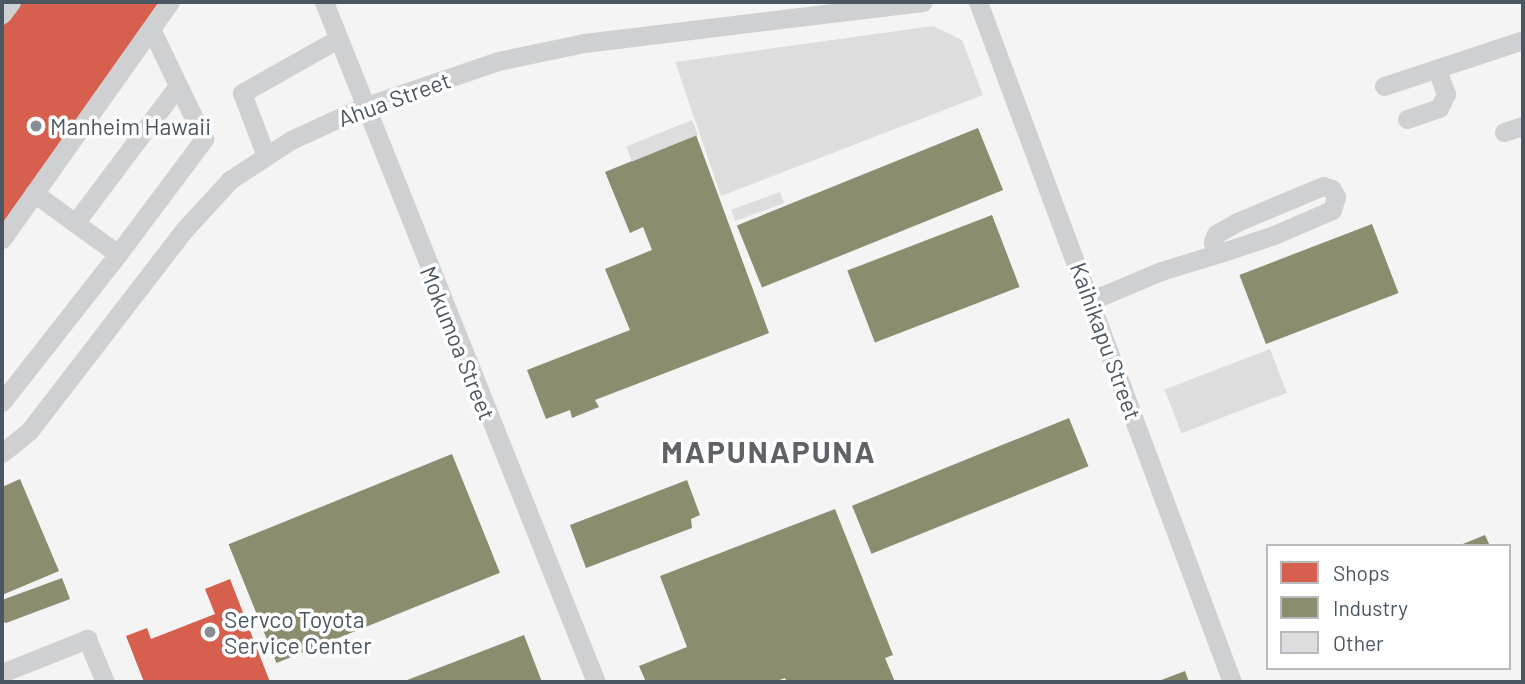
<!DOCTYPE html>
<html>
<head>
<meta charset="utf-8">
<style>
  body { margin:0 }
  #map { position:relative; width:1525px; height:684px; overflow:hidden; background:#f4f4f4; font-family:Barlow,sans-serif }
  div>[style] { position:absolute }
  .shops>* { inset:0; background:#d6604d }
  .industry>* { inset:0; background:#8c8c6e; transform-origin:0 0 }
  .building>* { inset:0; background:#ddddde; transform-origin:0 0 }
  .minor>* { height:19px; margin:-9.5px; padding:0 9.5px; transform-origin:9.5px; border-radius:9.5px; background:#ced0d2 }
  .dots>* { width:19px; height:19px; translate:-50% -50%; box-sizing:border-box; border:4px solid #fff; border-radius:50% }
  span { translate:-50% -50%; white-space:nowrap; text-align:center; line-height:1.15; -webkit-text-stroke:7px #fff; paint-order:stroke }
  .street-label { font-size:23px; color:#4a5661 }
  .poi-label { font-size:23px; color:#4a5661 }
  .left { translate:0 -50%; text-align:left }
  .district-label { font-size:30px; color:#5f6368; font-weight:700; letter-spacing:2px }
  .frame { position:absolute; inset:0; border:4px solid #4a5661; pointer-events:none }
  .legend { position:absolute; left:1266px; top:544px; width:245px; height:126px; box-sizing:border-box; background:#fff; border:2px solid #b7bbc0; margin:0; padding:9px 12px; list-style:none; font-size:21px; color:#4a5661 }
  .legend li { display:flex; align-items:center; gap:14px; height:35px }
  .legend b { width:35px; border:2px solid #b7bbc0 }
</style>
</head>
<body>
<div id="map">
  <div class="shops">
    <div style="clip-path:polygon(20px 2px,159px 2px,2px 224px,2px 28px)"></div>
    <div style="clip-path:polygon(230px 579px,270px 682px,144px 682px,126px 636px,147px 628px,151px 639px,215px 614px,205px 589px)"></div>
  </div>
  <div class="industry">
    <div style="left:978px;top:128px;width:67px;height:260px;rotate:68deg"></div>
    <div style="clip-path:polygon(696px 135px,769px 333px,595px 400px,599px 407px,572px 418px,570px 410px,546px 419px,527px 370px,630px 330px,605px 269px,652px 250px,643px 227px,630px 233px,605px 172px)"></div>
    <div style="left:992px;top:215px;width:77px;height:155px;rotate:69deg"></div>
    <div style="left:1372px;top:224px;width:74px;height:142px;rotate:69deg"></div>
    <div style="left:1069px;top:418px;width:52px;height:234px;rotate:68deg"></div>
    <div style="left:452px;top:454px;width:128px;height:241px;rotate:68deg"></div>
    <div style="clip-path:polygon(20px 479px,59px 571px,2px 595px,2px 487px)"></div>
    <div style="clip-path:polygon(687px 480px,700px 515px,691px 519px,692px 528px,586px 568px,570px 525px)"></div>
    <div style="clip-path:polygon(835px 509px,893px 655px,885px 658px,895px 682px,787px 682px,785px 678px,774px 682px,646px 682px,639px 666px,687px 647px,660px 576px)"></div>
    <div style="clip-path:polygon(1485px 535px,1490px 546px,1458px 546px)"></div>
    <div style="clip-path:polygon(62px 578px,70px 599px,6px 623px,2px 621px,2px 600px)"></div>
    <div style="clip-path:polygon(524px 635px,542px 682px,402px 682px)"></div>
    <div style="clip-path:polygon(1185px 671px,1189px 682px,1156px 682px)"></div>
  </div>
  <div class="building">
    <div style="clip-path:polygon(933px 26px,962px 40px,983px 95px,721px 196px,675px 62px)"></div>
    <div style="left:692px;top:120px;width:16px;height:71px;rotate:68deg"></div>
    <div style="left:780px;top:192px;width:12px;height:52px;rotate:70deg"></div>
    <div style="left:1270px;top:349px;width:47px;height:113px;rotate:69deg"></div>
  </div>
  <div class="minor">
    <div style="left:324px;top:2px;width:732px;rotate:68.2deg"></div>
    <div style="left:978px;top:2px;width:726px;rotate:69.52deg"></div>
    <div style="left:2px;top:14px;width:15px;rotate:-53deg"></div>
    <div style="left:1384px;top:86px;width:146px;rotate:-18.3deg"></div>
    <div style="left:1407px;top:119px;width:34px;rotate:-19deg"></div>
    <div style="left:1439px;top:108px;width:16px;rotate:-63deg"></div>
    <div style="left:1446px;top:94px;width:27px;rotate:-110deg"></div>
    <div style="left:1504px;top:132px;width:20px;rotate:-18deg"></div>
    <div style="left:266px;top:156px;width:67px;rotate:-110.9deg"></div>
    <div style="left:242px;top:93px;width:110px;rotate:-29.4deg"></div>
    <div style="left:34px;top:193px;width:104px;rotate:36deg"></div>
    <div style="left:118px;top:254px;width:144px;rotate:-53.2deg"></div>
    <div style="left:204px;top:139px;width:122px;rotate:-115.7deg"></div>
    <div style="left:75px;top:223px;width:171px;rotate:-53.1deg"></div>
    <div style="left:2px;top:239px;width:291px;rotate:-54.7deg"></div>
    <div style="left:1092px;top:300px;width:75px;rotate:-22.8deg"></div>
    <div style="left:1161px;top:271px;width:62px;rotate:-17deg"></div>
    <div style="left:1220px;top:253px;width:57px;rotate:-18.4deg"></div>
    <div style="left:1274px;top:235px;width:63px;rotate:-23.3deg"></div>
    <div style="left:1332px;top:210px;width:14px;rotate:-73deg"></div>
    <div style="left:1336px;top:197px;width:9px;rotate:-117deg"></div>
    <div style="left:1332px;top:189px;width:9px;rotate:-162deg"></div>
    <div style="left:1323px;top:186px;width:93px;rotate:157.3deg"></div>
    <div style="left:1237px;top:222px;width:24px;rotate:150deg"></div>
    <div style="left:1216px;top:234px;width:9px;rotate:111deg"></div>
    <div style="left:1213px;top:242px;width:13px;rotate:58deg"></div>
    <div style="left:2px;top:402px;width:188px;rotate:-51.9deg"></div>
    <div style="left:2px;top:453px;width:36px;rotate:-39deg"></div>
    <div style="left:30px;top:430px;width:254px;rotate:-52.4deg"></div>
    <div style="left:185px;top:229px;width:67px;rotate:-47.4deg"></div>
    <div style="left:230px;top:180px;width:73px;rotate:-33.3deg"></div>
    <div style="left:291px;top:140px;width:79px;rotate:-24.6deg"></div>
    <div style="left:363px;top:107px;width:143px;rotate:-18.8deg"></div>
    <div style="left:498px;top:61px;width:88px;rotate:-11.8deg"></div>
    <div style="left:584px;top:43px;width:341px;rotate:-6.9deg"></div>
    <div style="left:2px;top:673px;width:92px;rotate:-21.8deg"></div>
    <div style="left:87px;top:639px;width:47px;rotate:67.3deg"></div>
  </div>
  <div class="dots">
    <div style="left:36px;top:126px;background:#868d94"></div>
    <div style="left:210px;top:632px;background:#868d94"></div>
  </div>
  <div class="street-label">
    <span style="left:394px;top:99px;rotate:-20deg">Ahua Street</span>
    <span style="left:1106px;top:341px;rotate:70deg">Kaihikapu Street</span>
    <span style="left:458px;top:343px;rotate:68deg">Mokumoa Street</span>
  </div>
  <div class="poi-label">
    <span class="left" style="left:50px;top:126px">Manheim Hawaii</span>
    <span class="left" style="left:224px;top:632px">Servco Toyota<br>Service Center</span>
  </div>
  <div class="district-label">
    <span style="left:769px;top:451px">MAPUNAPUNA</span>
  </div>
  <div class="frame"></div>
  <ul class="legend">
  <li><b style="height:19px;background:#d6604d"></b>Shops</li>
  <li><b style="height:19px;background:#8c8c6e"></b>Industry</li>
  <li><b style="height:19px;background:#ddddde"></b>Other</li>
  </ul>
</div>
</body>
</html>
